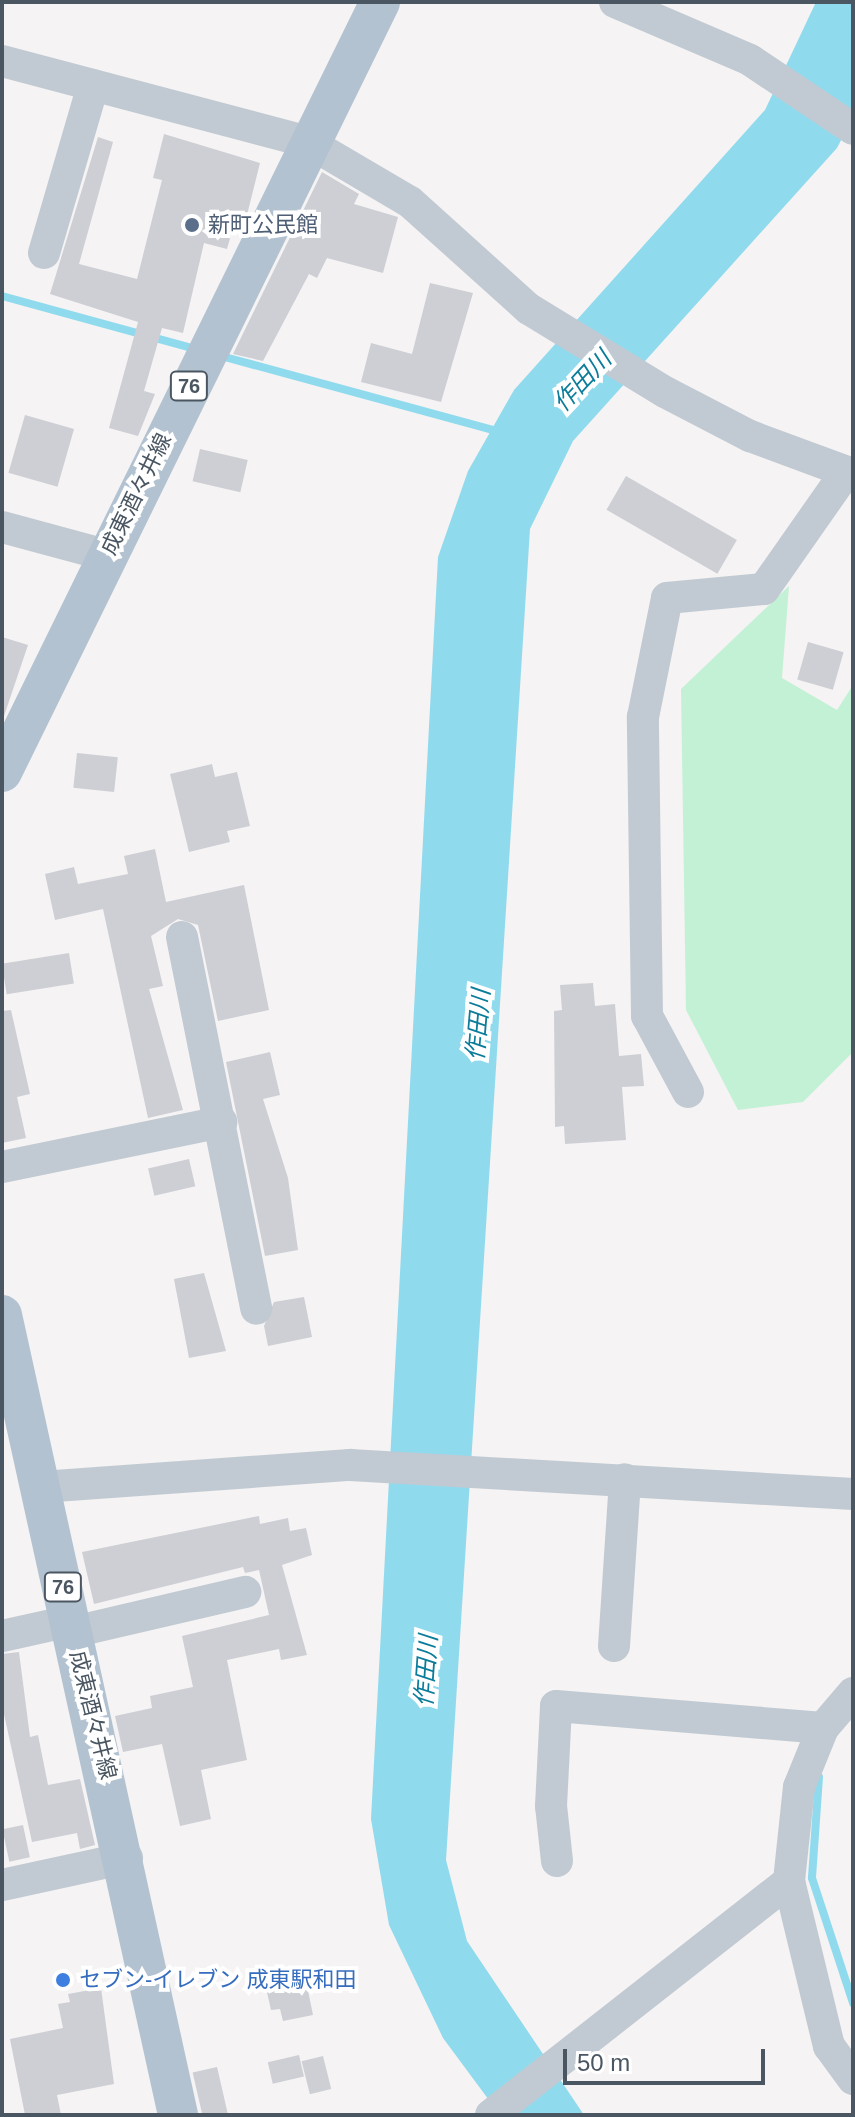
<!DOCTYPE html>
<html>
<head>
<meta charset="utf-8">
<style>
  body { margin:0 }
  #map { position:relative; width:855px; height:2117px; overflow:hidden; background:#f5f3f3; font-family:Arial,"Noto Sans JP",sans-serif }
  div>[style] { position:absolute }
  .green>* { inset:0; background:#c3f1d5 }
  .water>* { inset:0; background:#90daee }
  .stream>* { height:8px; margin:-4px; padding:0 4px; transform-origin:4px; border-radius:4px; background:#90daee }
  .building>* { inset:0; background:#cdcfd5; transform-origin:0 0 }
  .minor>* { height:32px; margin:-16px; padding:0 16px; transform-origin:16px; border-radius:16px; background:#c1cad2 }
  .major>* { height:40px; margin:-20px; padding:0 20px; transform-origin:20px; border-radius:20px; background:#b3c2d1 }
  .dots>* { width:22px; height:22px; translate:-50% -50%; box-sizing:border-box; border:4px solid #fff; border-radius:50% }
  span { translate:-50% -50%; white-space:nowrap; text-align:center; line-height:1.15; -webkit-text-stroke:8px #fff; paint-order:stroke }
  .shield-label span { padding:2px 6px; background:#fff; border:2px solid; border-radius:6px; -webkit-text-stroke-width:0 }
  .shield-label { font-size:20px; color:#4a5661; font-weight:700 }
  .service-label { font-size:22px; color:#4e5e75 }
  .left { translate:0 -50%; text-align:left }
  .street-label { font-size:22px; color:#4a5661 }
  .shop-label { font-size:22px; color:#366cbe }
  .water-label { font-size:24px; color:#0c7c9b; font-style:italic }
  .frame { position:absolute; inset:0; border:4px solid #4a5661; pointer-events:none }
  .scale { position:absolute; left:563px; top:2049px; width:202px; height:36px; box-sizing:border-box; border:4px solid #4a5661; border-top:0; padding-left:10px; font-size:24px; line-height:28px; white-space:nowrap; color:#4a5661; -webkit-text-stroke:6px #fff; paint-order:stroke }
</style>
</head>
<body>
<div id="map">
  <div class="green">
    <div style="clip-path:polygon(789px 586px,782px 678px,837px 710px,853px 685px,853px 1052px,803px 1102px,738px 1110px,686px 1010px,681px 689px)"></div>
  </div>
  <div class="water">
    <div style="clip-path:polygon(816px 2px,853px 2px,853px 117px,837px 148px,573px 441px,530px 529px,446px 1860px,467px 1941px,584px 2115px,500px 2115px,443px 2038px,389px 1925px,371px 1819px,438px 557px,468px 471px,514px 390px,765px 110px)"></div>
  </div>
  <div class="stream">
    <div style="left:2px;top:296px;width:201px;rotate:15.3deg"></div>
    <div style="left:221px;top:356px;width:290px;rotate:15.2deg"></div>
    <div style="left:819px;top:1777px;width:101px;rotate:94deg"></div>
    <div style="left:812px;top:1878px;width:132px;rotate:71.8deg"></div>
  </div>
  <div class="building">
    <div style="clip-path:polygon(164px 134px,260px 163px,246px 219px,236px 217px,227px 249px,204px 243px,183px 333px,162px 328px,144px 391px,155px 394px,138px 436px,109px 428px,138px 322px,50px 294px,98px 137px,113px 142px,79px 264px,137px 279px,162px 180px,153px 178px)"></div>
    <div style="clip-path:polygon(322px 172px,359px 194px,354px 204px,398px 217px,383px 273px,327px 258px,317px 278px,309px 274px,263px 361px,233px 354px)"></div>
    <div style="clip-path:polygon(430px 283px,473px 293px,441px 402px,361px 382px,371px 343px,412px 354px)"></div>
    <div style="left:25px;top:415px;width:51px;height:60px;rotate:16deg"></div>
    <div style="left:200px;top:449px;width:49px;height:33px;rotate:13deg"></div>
    <div style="left:626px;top:476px;width:128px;height:39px;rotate:30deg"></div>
    <div style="clip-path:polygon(2px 637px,28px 645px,4px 716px,2px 716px)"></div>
    <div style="left:808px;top:642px;width:37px;height:39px;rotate:16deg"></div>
    <div style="left:77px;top:753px;width:41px;height:35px;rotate:6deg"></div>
    <div style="clip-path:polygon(212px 764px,215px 777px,237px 772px,250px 826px,227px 831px,230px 842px,189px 852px,170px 774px)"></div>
    <div style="clip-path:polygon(155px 849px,166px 902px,244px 885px,269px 1010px,218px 1021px,198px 925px,178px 919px,151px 936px,163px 986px,149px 989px,183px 1110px,148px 1118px,103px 909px,55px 920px,45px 874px,74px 867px,78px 884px,128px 874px,124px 856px)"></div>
    <div style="left:69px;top:953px;width:31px;height:68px;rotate:81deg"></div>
    <div style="clip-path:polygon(593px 983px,595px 1006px,615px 1004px,619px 1056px,641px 1054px,644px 1086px,622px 1087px,626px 1140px,565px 1144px,564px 1126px,555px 1127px,554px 1011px,562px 1010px,560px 985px)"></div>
    <div style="clip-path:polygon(11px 1010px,30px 1094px,17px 1097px,26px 1138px,2px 1143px,2px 1011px)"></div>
    <div style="clip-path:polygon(270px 1052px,280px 1095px,263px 1099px,288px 1178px,298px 1250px,265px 1256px,226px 1062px)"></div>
    <div style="left:189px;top:1159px;width:28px;height:42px;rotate:77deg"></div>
    <div style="clip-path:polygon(204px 1273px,226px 1351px,189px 1358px,174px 1279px)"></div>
    <div style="clip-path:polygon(304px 1297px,312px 1337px,268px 1346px,264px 1326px,274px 1302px)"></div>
    <div style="clip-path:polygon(259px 1516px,260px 1524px,288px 1518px,290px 1531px,306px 1528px,312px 1555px,282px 1565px,307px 1655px,281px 1660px,279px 1649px,227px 1660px,247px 1760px,201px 1770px,211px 1819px,180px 1826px,162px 1744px,123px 1752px,115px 1716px,152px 1708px,150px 1696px,193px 1687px,182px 1636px,269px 1615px,259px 1570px,245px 1573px,243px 1567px,94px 1604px,82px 1552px)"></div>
    <div style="clip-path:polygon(19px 1652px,30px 1737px,38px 1735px,48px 1785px,80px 1779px,95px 1845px,80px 1849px,77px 1833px,32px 1842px,2px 1705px,2px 1654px)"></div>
    <div style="left:23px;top:1825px;width:33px;height:21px;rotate:78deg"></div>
    <div style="clip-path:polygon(304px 1971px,313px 2015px,283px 2021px,280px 2009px,271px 2010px,264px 1979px)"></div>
    <div style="clip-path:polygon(101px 1988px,114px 2084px,57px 2095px,61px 2115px,25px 2115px,10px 2039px,63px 2028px,58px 2004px,70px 2002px,68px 1994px)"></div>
    <div style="left:299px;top:2055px;width:22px;height:32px;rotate:77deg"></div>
    <div style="left:323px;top:2056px;width:34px;height:22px;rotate:76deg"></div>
    <div style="left:217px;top:2067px;width:49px;height:25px;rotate:77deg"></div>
  </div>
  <div class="minor">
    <div style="left:615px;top:2px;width:147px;rotate:23.2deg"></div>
    <div style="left:750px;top:60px;width:124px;rotate:33.8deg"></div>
    <div style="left:2px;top:61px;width:317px;rotate:14.8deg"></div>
    <div style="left:308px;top:142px;width:118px;rotate:30.5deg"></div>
    <div style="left:410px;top:202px;width:160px;rotate:42deg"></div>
    <div style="left:529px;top:309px;width:159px;rotate:31.4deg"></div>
    <div style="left:665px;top:392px;width:96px;rotate:27.4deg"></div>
    <div style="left:750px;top:436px;width:110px;rotate:20.3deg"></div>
    <div style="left:44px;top:253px;width:175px;rotate:-73.7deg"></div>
    <div style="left:2px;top:527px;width:108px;rotate:15.1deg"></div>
    <div style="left:182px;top:937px;width:379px;rotate:78.7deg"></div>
    <div style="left:688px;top:1092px;width:86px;rotate:-118.3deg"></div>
    <div style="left:647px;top:1016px;width:299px;rotate:-90.8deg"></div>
    <div style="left:643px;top:717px;width:121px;rotate:-78.6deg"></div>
    <div style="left:667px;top:598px;width:97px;rotate:-5.3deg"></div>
    <div style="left:764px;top:589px;width:143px;rotate:-55deg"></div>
    <div style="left:2px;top:1167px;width:224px;rotate:-11.6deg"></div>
    <div style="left:41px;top:1487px;width:310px;rotate:-4.1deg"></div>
    <div style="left:350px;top:1465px;width:504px;rotate:3.3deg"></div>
    <div style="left:73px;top:1632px;width:177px;rotate:-13.1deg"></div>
    <div style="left:2px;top:1636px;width:70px;rotate:-12.4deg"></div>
    <div style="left:614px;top:1646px;width:167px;rotate:-86.2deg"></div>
    <div style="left:853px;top:1693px;width:46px;rotate:130.6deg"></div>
    <div style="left:823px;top:1728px;width:64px;rotate:112.1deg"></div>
    <div style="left:799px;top:1787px;width:95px;rotate:96.1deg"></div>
    <div style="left:789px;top:1881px;width:170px;rotate:76.4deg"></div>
    <div style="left:829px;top:2046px;width:41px;rotate:54deg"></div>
    <div style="left:557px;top:1861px;width:55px;rotate:-96.2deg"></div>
    <div style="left:551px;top:1806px;width:100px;rotate:-87.1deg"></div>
    <div style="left:556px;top:1706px;width:268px;rotate:4.7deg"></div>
    <div style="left:2px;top:1885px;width:128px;rotate:-12.2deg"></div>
    <div style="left:491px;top:2115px;width:379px;rotate:-38.1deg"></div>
  </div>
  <div class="major">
    <div style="left:2px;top:772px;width:858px;rotate:-63.85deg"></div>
    <div style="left:2px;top:1315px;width:819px;rotate:77.59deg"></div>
  </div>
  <div class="dots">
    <div style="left:192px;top:225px;background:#5c6f8a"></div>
    <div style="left:63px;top:1980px;background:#3f7fe0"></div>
  </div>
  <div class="shield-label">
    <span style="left:189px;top:386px">76</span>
    <span style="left:63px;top:1587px">76</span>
  </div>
  <div class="service-label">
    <span class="left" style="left:208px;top:225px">新町公民館</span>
  </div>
  <div class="street-label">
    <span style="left:136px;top:494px;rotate:-64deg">成東酒々井線</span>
    <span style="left:93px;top:1715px;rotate:76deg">成東酒々井線</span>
  </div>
  <div class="shop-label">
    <span class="left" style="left:79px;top:1980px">セブン-イレブン 成東駅和田</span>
  </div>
  <div class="water-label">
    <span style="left:582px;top:381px;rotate:-47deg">作田川</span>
    <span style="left:478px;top:1025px;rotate:-85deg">作田川</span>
    <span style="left:426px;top:1671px;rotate:-86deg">作田川</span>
  </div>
  <div class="frame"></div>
  <div class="scale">50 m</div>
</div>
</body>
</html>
